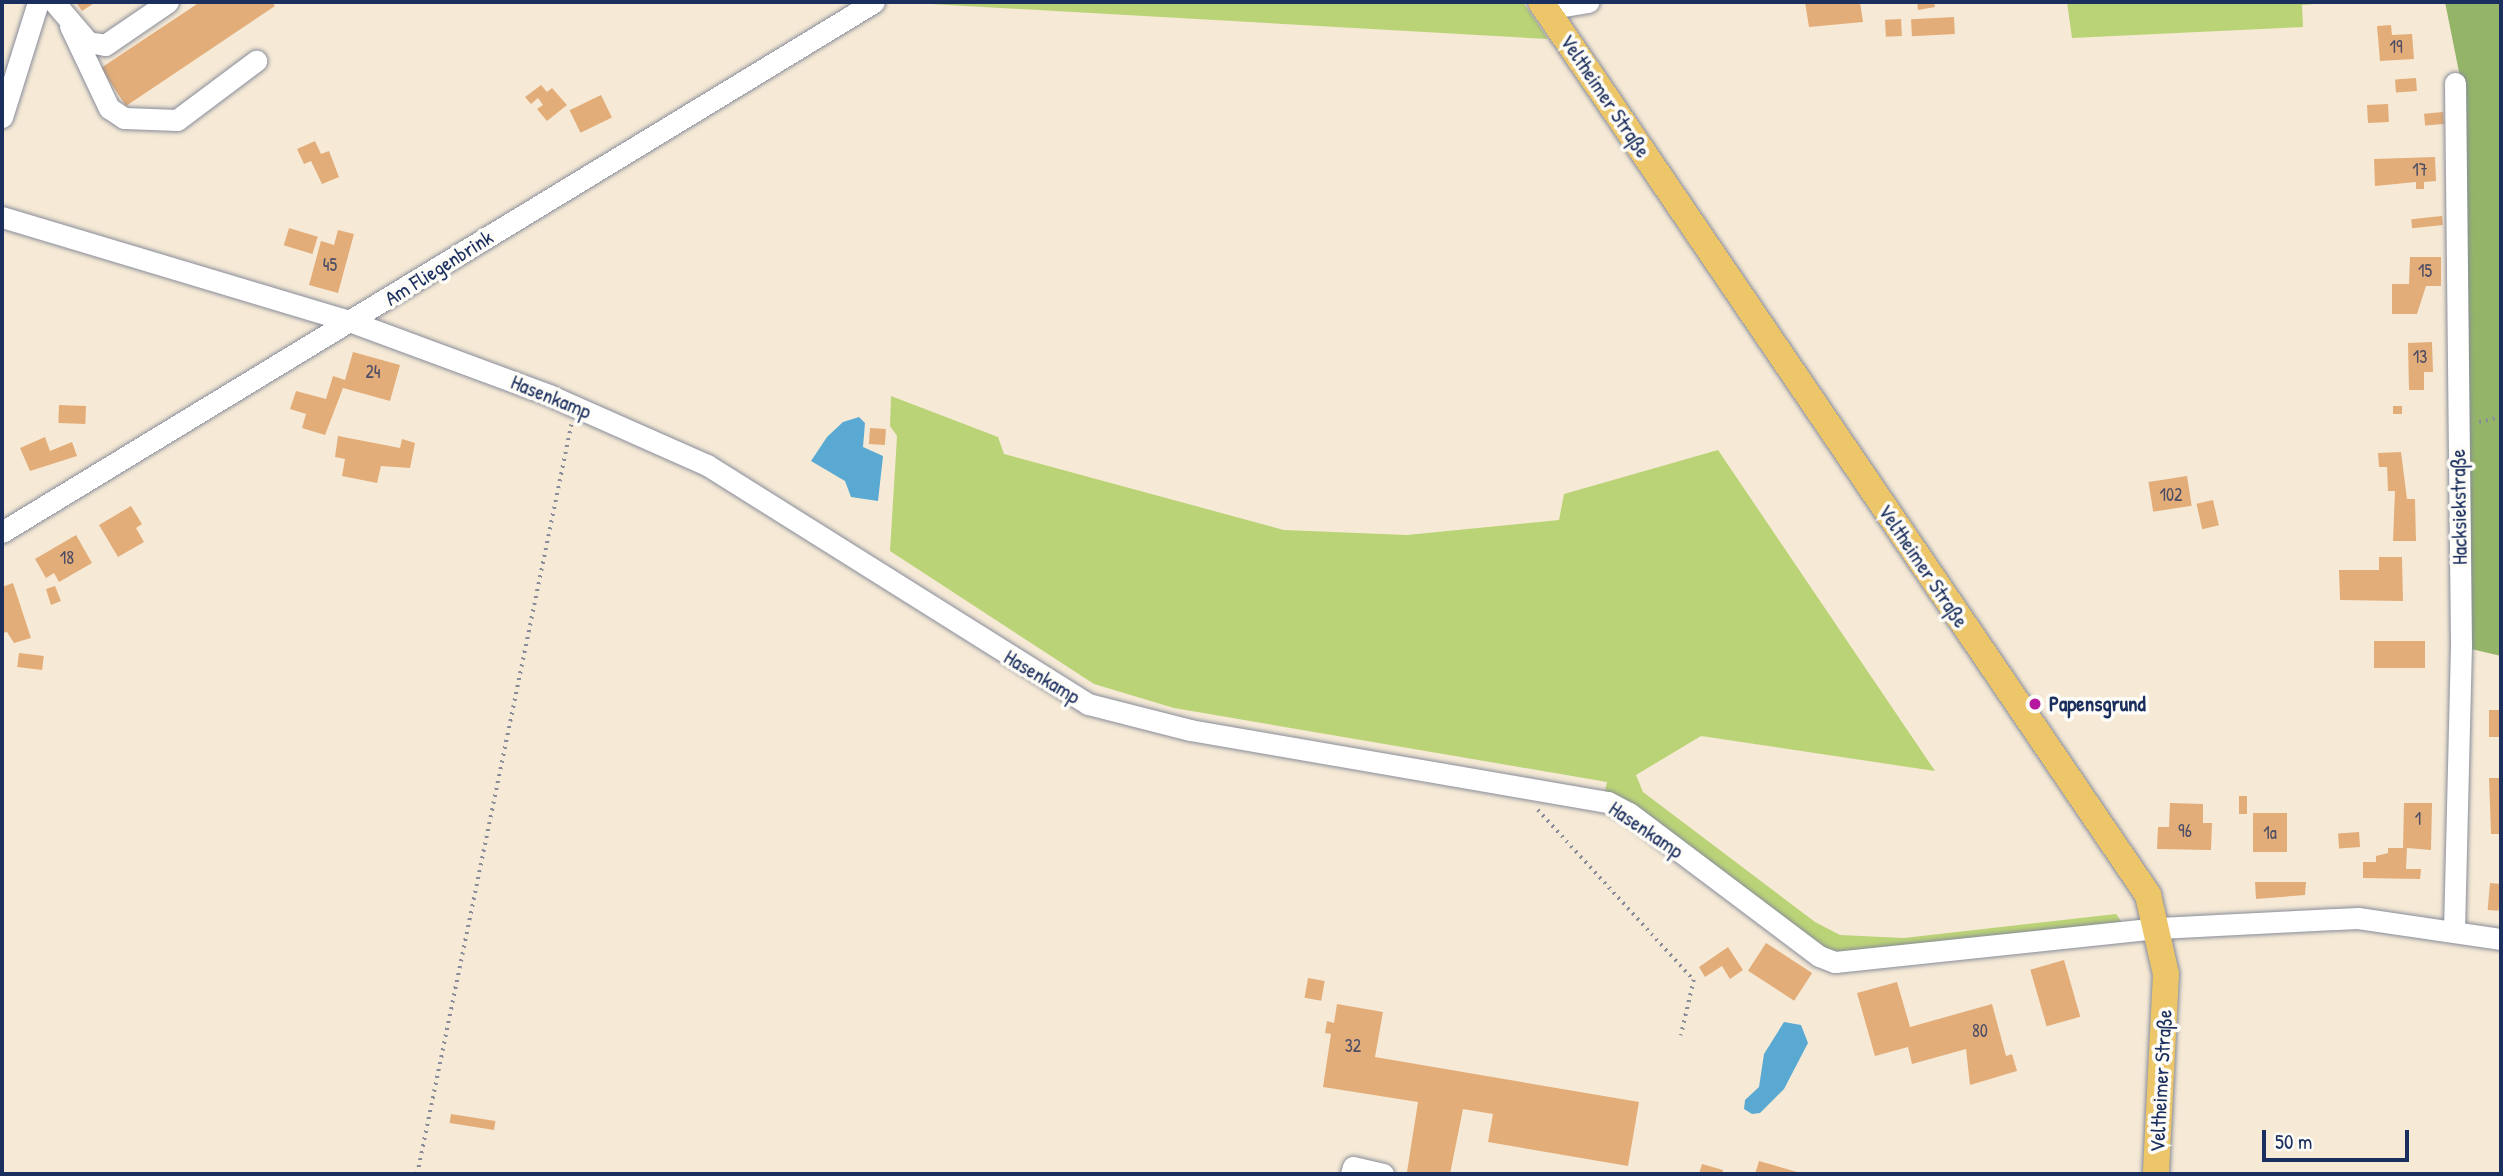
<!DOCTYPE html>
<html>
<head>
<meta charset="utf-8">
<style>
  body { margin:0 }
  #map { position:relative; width:2503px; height:1176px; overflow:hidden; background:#f6ead6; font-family:"Patrick Hand",sans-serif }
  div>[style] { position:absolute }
  .green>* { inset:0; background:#bbd377 }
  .forest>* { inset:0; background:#94b568 }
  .water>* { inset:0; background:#59a9d3 }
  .building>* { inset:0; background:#e3ad79; transform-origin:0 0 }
  .path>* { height:3.5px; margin-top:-1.75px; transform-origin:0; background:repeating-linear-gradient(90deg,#888c9a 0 2px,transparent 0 7px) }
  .roads { filter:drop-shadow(0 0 2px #888c9a) drop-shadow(0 0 2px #888c9a) }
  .minor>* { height:21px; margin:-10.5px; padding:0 10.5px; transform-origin:10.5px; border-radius:10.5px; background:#fff }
  .major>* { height:26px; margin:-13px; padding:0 13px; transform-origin:13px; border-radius:13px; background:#ecc669 }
  .dots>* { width:19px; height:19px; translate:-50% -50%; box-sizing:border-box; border:4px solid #fdfcf7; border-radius:50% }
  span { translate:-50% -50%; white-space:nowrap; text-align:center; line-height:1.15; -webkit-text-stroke:7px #fdfcf7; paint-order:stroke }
  .number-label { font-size:18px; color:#4d4e65 }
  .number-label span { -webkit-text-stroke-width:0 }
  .street-label { font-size:21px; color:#1b2f5e }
  .poi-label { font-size:21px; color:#1b2f5e; font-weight:700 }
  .left { translate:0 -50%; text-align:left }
  .frame { position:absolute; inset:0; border:4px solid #1b2f5e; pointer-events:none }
  .scale { position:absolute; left:2262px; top:1130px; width:147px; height:32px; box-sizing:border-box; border:4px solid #1b2f5e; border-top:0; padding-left:9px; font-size:21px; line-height:24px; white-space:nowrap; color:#1b2f5e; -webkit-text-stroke:5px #fdfcf7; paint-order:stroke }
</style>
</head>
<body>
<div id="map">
  <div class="green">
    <div style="clip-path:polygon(913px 2px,1523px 2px,1548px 39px,913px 3px)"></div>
    <div style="clip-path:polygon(2067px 2px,2341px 2px,2302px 5px,2303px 27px,2072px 38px)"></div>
    <div style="clip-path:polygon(891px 396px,998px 437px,1004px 454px,1284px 530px,1407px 535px,1559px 520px,1564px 494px,1718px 450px,1935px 771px,1701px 736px,1636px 775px,1643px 792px,1815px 922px,1840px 935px,1904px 938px,2116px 914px,2124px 925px,1836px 955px,1604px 795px,1607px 782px,1174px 708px,1094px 684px,890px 551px,897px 436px,890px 426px)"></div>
  </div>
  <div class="forest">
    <div style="clip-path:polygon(2445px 2px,2501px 2px,2501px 656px,2467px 648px,2461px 82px)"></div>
  </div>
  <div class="water">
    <div style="clip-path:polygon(859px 417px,865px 423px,863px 447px,883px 456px,878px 501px,851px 497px,845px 481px,811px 461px,827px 437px,843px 422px)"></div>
    <div style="clip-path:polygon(1784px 1022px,1801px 1025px,1808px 1043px,1784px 1089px,1760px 1113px,1752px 1114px,1744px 1109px,1745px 1100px,1759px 1087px,1764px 1054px)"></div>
  </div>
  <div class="building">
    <div style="clip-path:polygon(76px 2px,96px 2px,82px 11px)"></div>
    <div style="clip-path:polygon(200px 2px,272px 2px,275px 6px,126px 106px,101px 68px)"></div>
    <div style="clip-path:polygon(1805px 2px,1860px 2px,1863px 22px,1809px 27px)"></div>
    <div style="clip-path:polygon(1917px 2px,1934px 2px,1935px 7px,1918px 10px)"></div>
    <div style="left:1954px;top:17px;width:17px;height:43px;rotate:87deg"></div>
    <div style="left:1901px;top:19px;width:17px;height:16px;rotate:87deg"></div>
    <div style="clip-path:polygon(2391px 25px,2392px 35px,2412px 34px,2414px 59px,2380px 61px,2377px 26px)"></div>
    <div style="left:2416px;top:78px;width:13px;height:21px;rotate:86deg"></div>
    <div style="clip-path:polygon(541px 85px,547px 92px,552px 88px,567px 105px,547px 121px,537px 109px,543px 105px,538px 98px,531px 104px,525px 97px)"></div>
    <div style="left:601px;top:95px;width:25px;height:35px;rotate:64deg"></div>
    <div style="left:2388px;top:104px;width:18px;height:21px;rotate:87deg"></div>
    <div style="left:2443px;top:112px;width:12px;height:19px;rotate:85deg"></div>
    <div style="clip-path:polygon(315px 141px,321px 154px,329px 151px,339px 177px,322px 184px,311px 161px,304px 164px,297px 149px)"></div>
    <div style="clip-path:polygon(2435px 157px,2436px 181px,2424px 182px,2424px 189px,2416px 189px,2416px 182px,2375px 186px,2374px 159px)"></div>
    <div style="left:2442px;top:216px;width:9px;height:31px;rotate:84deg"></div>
    <div style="left:289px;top:228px;width:30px;height:18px;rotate:17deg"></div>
    <div style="clip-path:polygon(338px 230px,354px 234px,338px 293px,309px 285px,321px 241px,334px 245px)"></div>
    <div style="clip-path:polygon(2410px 257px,2441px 257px,2441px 286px,2426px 286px,2417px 314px,2392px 314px,2392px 284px,2409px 284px)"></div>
    <div style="clip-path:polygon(2432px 342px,2433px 372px,2424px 372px,2424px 390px,2409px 390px,2408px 343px)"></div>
    <div style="clip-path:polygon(353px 352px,400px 365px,390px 401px,343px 388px,325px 435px,302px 428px,306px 414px,290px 409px,296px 391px,326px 399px,333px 376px,345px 380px)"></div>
    <div style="left:59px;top:405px;width:27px;height:18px;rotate:2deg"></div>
    <div style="left:2393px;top:406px;width:9px;height:8px"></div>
    <div style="left:870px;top:428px;width:16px;height:16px;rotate:4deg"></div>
    <div style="clip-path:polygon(338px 436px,400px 448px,402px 439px,415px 443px,410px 468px,381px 466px,377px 483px,342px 476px,345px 459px,335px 457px)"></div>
    <div style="clip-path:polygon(45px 437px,50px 451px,72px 442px,77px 456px,30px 471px,20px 448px)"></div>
    <div style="clip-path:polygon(2401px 452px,2407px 499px,2415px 499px,2416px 541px,2393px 541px,2395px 491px,2388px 491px,2387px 467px,2379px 467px,2378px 453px)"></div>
    <div style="left:2187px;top:476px;width:30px;height:39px;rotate:81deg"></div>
    <div style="left:2213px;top:500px;width:26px;height:17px;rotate:77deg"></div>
    <div style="clip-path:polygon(131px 506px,142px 524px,136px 528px,144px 542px,118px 557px,99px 525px)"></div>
    <div style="clip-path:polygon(76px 535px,92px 563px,59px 582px,54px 573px,46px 578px,35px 559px)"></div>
    <div style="clip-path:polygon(2379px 557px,2402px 557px,2403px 601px,2340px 600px,2339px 570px,2379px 570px)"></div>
    <div style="clip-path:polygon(13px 583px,31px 638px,14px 643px,7px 632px,2px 633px,2px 587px)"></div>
    <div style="clip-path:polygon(55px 586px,61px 601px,51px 605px,46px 589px)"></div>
    <div style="left:2425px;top:641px;width:27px;height:51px;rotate:90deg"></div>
    <div style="left:19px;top:653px;width:25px;height:14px;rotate:7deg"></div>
    <div style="left:2489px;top:710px;width:12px;height:27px"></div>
    <div style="clip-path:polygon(2489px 778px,2501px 778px,2501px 834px,2491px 834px)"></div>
    <div style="left:2239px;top:796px;width:8px;height:18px"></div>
    <div style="clip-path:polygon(2170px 803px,2203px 804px,2203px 823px,2212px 823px,2211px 850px,2157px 849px,2158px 827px,2169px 827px)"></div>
    <div style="clip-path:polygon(2404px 803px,2432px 803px,2431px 850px,2407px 848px,2406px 869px,2421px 869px,2420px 879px,2363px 878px,2363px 862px,2376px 862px,2376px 856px,2388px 853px,2388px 848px,2403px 848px)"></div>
    <div style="left:2253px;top:813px;width:34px;height:39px"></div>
    <div style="left:2359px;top:832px;width:15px;height:21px;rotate:86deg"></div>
    <div style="clip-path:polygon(2255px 882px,2306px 882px,2305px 895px,2256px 899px)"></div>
    <div style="left:2490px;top:883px;width:11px;height:27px;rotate:5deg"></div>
    <div style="left:1766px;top:943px;width:55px;height:33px;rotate:33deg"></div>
    <div style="clip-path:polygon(1728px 947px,1743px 970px,1730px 979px,1722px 966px,1705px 977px,1699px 967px)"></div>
    <div style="left:2064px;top:960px;width:59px;height:35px;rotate:74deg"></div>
    <div style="left:1308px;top:978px;width:17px;height:20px;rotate:10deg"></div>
    <div style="clip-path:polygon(1897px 982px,1910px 1027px,1992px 1004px,2006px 1056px,2012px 1054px,2017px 1071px,1970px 1085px,1966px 1049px,1912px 1064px,1908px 1047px,1875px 1056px,1857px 993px)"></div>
    <div style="clip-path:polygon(1337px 1004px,1383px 1012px,1375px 1057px,1639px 1102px,1628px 1166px,1488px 1142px,1493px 1114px,1463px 1109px,1450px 1174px,1407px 1172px,1418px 1102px,1323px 1087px,1331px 1034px,1325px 1033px,1327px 1021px,1334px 1023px)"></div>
    <div style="left:451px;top:1114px;width:45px;height:9px;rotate:9deg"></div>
    <div style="clip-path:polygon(1759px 1161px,1804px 1174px,1755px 1174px)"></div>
    <div style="clip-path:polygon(1702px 1164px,1723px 1170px,1722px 1174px,1699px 1174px)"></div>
  </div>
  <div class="path">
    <div style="left:2479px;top:422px;width:23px;rotate:-13deg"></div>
    <div style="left:1538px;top:810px;width:231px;rotate:47.5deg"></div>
    <div style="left:1694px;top:980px;width:57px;rotate:103.1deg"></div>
    <div style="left:417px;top:1174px;width:765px;rotate:-78.38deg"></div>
  </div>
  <div class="roads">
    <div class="minor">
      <div style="left:54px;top:2px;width:52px;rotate:49.6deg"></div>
      <div style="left:88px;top:42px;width:17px;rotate:10deg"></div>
      <div style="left:105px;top:45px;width:76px;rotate:-34.3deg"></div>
      <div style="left:1546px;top:9px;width:43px;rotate:-9.5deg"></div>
      <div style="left:70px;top:26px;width:91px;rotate:64.6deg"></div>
      <div style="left:109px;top:108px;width:18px;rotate:34deg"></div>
      <div style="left:124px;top:118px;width:53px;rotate:2.2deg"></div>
      <div style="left:177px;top:120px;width:99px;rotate:-36.8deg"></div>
      <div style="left:2px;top:117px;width:121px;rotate:-72.6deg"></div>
      <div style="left:2px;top:217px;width:365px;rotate:16.7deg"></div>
      <div style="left:352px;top:322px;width:210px;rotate:20.3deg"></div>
      <div style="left:549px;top:395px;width:173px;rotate:23.9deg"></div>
      <div style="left:707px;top:465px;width:450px;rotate:32.1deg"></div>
      <div style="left:1088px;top:704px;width:105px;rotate:14.3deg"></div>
      <div style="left:1190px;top:730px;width:424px;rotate:9.8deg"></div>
      <div style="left:1608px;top:802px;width:24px;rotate:28deg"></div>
      <div style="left:1629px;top:813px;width:238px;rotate:37deg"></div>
      <div style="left:1819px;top:956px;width:17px;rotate:21deg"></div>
      <div style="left:1835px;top:962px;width:326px;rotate:-6deg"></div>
      <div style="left:2159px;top:928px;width:199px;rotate:-2.9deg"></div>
      <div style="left:2358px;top:918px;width:145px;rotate:8.4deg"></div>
      <div style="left:2px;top:532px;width:1020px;rotate:-31.29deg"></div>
      <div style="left:2454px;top:931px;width:285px;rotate:-88.6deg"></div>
      <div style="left:2461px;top:646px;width:563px;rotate:-90.61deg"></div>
      <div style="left:1351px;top:1174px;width:7px;rotate:-74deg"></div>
      <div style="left:1353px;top:1167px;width:31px;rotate:13deg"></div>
    </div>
    <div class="major">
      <div style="left:1541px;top:2px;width:1080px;rotate:55.79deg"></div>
      <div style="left:2148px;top:895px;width:81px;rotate:77.2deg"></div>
      <div style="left:2166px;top:974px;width:200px;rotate:92.9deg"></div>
    </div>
  </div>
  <div class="dots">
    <div style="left:2035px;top:704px;background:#b5179e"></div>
  </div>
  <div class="number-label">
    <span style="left:2396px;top:47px">19</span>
    <span style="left:2420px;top:170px">17</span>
    <span style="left:330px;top:265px">45</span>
    <span style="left:2425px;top:271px">15</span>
    <span style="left:2420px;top:357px">13</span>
    <span style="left:373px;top:372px">24</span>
    <span style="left:2171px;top:495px">102</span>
    <span style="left:67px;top:558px">18</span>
    <span style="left:2418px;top:819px">1</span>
    <span style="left:2185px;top:831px">96</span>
    <span style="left:2270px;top:833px">1a</span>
    <span style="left:1980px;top:1031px">80</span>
    <span style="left:1353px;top:1046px">32</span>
  </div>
  <div class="street-label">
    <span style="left:1605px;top:96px;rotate:56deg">Veltheimer Straße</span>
    <span style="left:439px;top:268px;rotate:-32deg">Am Fliegenbrink</span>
    <span style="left:551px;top:397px;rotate:22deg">Hasenkamp</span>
    <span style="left:2459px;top:507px;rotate:-91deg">Hacksiekstraße</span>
    <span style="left:1923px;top:566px;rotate:56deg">Veltheimer Straße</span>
    <span style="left:1042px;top:677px;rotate:31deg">Hasenkamp</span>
    <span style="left:1646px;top:830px;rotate:34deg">Hasenkamp</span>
    <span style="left:2161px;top:1081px;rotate:-87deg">Veltheimer Straße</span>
  </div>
  <div class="poi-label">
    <span class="left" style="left:2049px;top:704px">Papensgrund</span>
  </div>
  <div class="frame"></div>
  <div class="scale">50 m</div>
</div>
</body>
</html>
